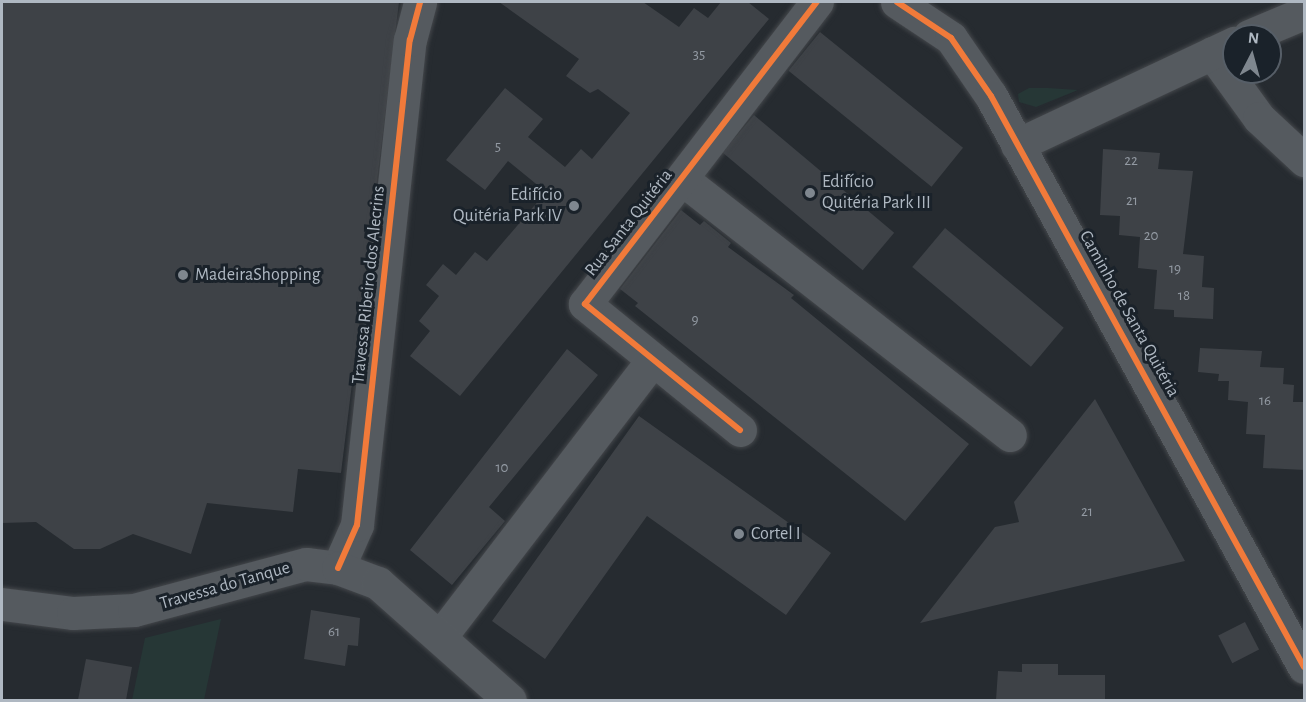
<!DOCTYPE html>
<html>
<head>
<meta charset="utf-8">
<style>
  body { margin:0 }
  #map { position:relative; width:1306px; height:702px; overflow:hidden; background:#262b30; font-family:"Alegreya Sans",sans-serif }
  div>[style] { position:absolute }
  .green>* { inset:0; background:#263736 }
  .building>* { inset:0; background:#3e4247; transform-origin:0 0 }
  .roads { filter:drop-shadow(0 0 2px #44474b) drop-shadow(0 0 2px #44474b) }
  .minor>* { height:33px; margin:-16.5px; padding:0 16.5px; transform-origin:16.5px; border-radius:16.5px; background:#555a5f }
  .tertiary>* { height:33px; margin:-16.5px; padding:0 16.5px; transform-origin:16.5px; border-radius:16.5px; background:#555a5f }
  .cycleway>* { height:6px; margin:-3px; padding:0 3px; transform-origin:3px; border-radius:3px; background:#f17a3a }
  .dots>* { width:16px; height:16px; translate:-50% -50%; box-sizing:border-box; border:3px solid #1a222a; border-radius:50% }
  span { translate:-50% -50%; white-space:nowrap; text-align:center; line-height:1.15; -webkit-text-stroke:6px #1a222a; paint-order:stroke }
  .number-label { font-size:15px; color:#939aa3 }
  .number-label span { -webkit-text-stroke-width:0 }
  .poi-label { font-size:18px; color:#afb8c2 }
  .left { translate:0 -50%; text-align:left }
  .right { translate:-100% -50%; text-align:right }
  .street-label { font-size:18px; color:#afb8c2 }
  .frame { position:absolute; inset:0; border:3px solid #afb8c2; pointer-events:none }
  .north { position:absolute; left:1222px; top:24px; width:60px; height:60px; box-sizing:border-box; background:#1a222a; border:2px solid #565e67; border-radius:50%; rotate:6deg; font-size:16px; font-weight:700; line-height:24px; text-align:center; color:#afb8c2 }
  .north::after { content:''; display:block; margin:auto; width:21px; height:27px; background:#7f878f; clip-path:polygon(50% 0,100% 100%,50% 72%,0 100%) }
</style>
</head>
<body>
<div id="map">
  <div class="green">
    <div style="clip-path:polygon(1029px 88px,1048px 88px,1078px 90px,1036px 107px,1019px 102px,1018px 94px)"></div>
    <div style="clip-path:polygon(221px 619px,204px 700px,132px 700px,145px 638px)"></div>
  </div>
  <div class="building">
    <div style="clip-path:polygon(2px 2px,399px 2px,341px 473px,298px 469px,293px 512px,207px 503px,191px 554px,133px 534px,100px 549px,74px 549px,36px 522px,2px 523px)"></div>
    <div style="clip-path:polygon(499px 2px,643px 2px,679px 27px,694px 8px,708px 18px,721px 2px,748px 2px,769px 19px,460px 396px,410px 356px,430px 331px,419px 321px,439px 296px,426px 285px,443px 264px,456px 275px,475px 252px,487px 261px,546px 192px,508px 161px,485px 190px,446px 160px,505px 88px,543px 119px,528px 137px,565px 167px,581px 149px,592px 159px,630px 113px,598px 89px,590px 93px,566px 76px,579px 59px)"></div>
    <div style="left:820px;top:32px;width:184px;height:50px;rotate:39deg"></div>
    <div style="left:754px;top:115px;width:183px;height:49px;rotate:40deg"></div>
    <div style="clip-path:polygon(1103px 149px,1160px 153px,1158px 169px,1193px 171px,1183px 254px,1204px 256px,1202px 287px,1214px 288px,1213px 319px,1174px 317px,1174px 310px,1154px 309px,1157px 270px,1138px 268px,1140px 237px,1119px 235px,1120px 216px,1100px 215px)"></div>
    <div style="clip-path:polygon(681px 210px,700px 225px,704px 221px,731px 243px,728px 247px,794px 295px,791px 298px,969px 444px,905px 521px,635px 306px,638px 303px,620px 289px)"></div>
    <div style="left:945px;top:228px;width:155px;height:51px;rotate:40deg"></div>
    <div style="clip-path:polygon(1200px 348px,1262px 351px,1260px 367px,1284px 368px,1283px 384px,1294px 385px,1293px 402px,1305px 402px,1305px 470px,1263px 468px,1265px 435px,1246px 434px,1248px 402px,1228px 400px,1229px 381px,1218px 381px,1219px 374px,1198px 372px)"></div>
    <div style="clip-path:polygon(567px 349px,598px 375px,489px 507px,505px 521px,452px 585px,410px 550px)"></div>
    <div style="clip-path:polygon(1095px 399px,1185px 561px,920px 623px,995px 527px,1019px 522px,1014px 502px)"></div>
    <div style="clip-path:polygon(639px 416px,831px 553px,786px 615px,647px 516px,545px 659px,492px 621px)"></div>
    <div style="clip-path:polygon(311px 610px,360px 618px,358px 646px,348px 645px,345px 666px,304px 659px)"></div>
    <div style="left:1245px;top:622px;width:31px;height:30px;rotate:63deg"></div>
    <div style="clip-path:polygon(86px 659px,132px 667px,126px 700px,78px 700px)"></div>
    <div style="clip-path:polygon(1022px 664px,1058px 664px,1058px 675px,1105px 675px,1105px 700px,996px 700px,998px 671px,1022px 672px)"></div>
  </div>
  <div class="roads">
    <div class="minor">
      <div style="left:1249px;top:36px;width:60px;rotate:-22.7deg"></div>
      <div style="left:1212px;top:53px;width:80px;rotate:54.1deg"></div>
      <div style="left:1259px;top:118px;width:62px;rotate:43deg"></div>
      <div style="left:1017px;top:145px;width:240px;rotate:-25.2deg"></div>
      <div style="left:682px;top:179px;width:416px;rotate:38deg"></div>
      <div style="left:740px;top:430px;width:200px;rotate:-140.9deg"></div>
      <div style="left:585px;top:304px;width:381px;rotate:-52.5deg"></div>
      <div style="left:338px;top:568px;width:47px;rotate:-66.2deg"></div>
      <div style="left:357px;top:525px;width:488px;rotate:-83.8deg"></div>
      <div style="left:410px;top:40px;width:39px;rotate:-75deg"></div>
      <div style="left:440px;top:637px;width:348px;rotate:-52.5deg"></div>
    </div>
    <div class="tertiary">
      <div style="left:897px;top:2px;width:65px;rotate:33.7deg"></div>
      <div style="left:951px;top:38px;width:70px;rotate:55.4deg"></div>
      <div style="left:991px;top:96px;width:651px;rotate:61.27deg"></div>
      <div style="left:2px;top:604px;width:72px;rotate:7.2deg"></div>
      <div style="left:73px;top:613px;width:61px;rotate:-2.8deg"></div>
      <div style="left:134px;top:610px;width:178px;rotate:-15deg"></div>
      <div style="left:306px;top:564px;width:32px;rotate:7deg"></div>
      <div style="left:338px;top:568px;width:43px;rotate:20.6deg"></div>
      <div style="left:378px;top:583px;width:176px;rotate:41.6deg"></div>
    </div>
  </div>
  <div class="cycleway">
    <div style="left:897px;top:2px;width:65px;rotate:33.7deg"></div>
    <div style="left:951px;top:38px;width:70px;rotate:55.4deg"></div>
    <div style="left:991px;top:96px;width:651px;rotate:61.27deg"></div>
    <div style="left:740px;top:430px;width:200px;rotate:-140.9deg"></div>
    <div style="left:585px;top:304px;width:381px;rotate:-52.5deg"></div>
    <div style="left:338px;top:568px;width:47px;rotate:-66.2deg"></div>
    <div style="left:357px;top:525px;width:488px;rotate:-83.8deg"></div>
    <div style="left:410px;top:40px;width:39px;rotate:-75deg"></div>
  </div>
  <div class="dots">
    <div style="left:810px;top:193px;background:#7f878f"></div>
    <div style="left:574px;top:206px;background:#7f878f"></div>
    <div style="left:183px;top:275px;background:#7f878f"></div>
    <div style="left:739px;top:534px;background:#7f878f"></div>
  </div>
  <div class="number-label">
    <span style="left:699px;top:55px">35</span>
    <span style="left:498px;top:147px">5</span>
    <span style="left:1131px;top:161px">22</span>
    <span style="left:1132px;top:201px">21</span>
    <span style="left:1151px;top:236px">20</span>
    <span style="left:1175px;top:269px">19</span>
    <span style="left:1184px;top:296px">18</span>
    <span style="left:695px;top:320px">9</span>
    <span style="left:1265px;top:401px">16</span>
    <span style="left:502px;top:468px">10</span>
    <span style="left:1087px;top:512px">21</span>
    <span style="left:334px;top:632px">61</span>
  </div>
  <div class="poi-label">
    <span class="left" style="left:822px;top:193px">Edifício<br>Quitéria Park III</span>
    <span class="right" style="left:562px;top:206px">Edifício<br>Quitéria Park IV</span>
    <span class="left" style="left:195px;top:275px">MadeiraShopping</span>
    <span class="left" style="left:751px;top:534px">Cortel I</span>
  </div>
  <div class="street-label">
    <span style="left:629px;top:223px;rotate:-52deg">Rua Santa Quitéria</span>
    <span style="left:369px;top:285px;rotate:-84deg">Travessa Ribeiro dos Alecrins</span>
    <span style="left:1129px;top:314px;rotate:61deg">Caminho de Santa Quitéria</span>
    <span style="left:225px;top:586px;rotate:-16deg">Travessa do Tanque</span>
  </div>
  <div class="frame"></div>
  <div class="north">N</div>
</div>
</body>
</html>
